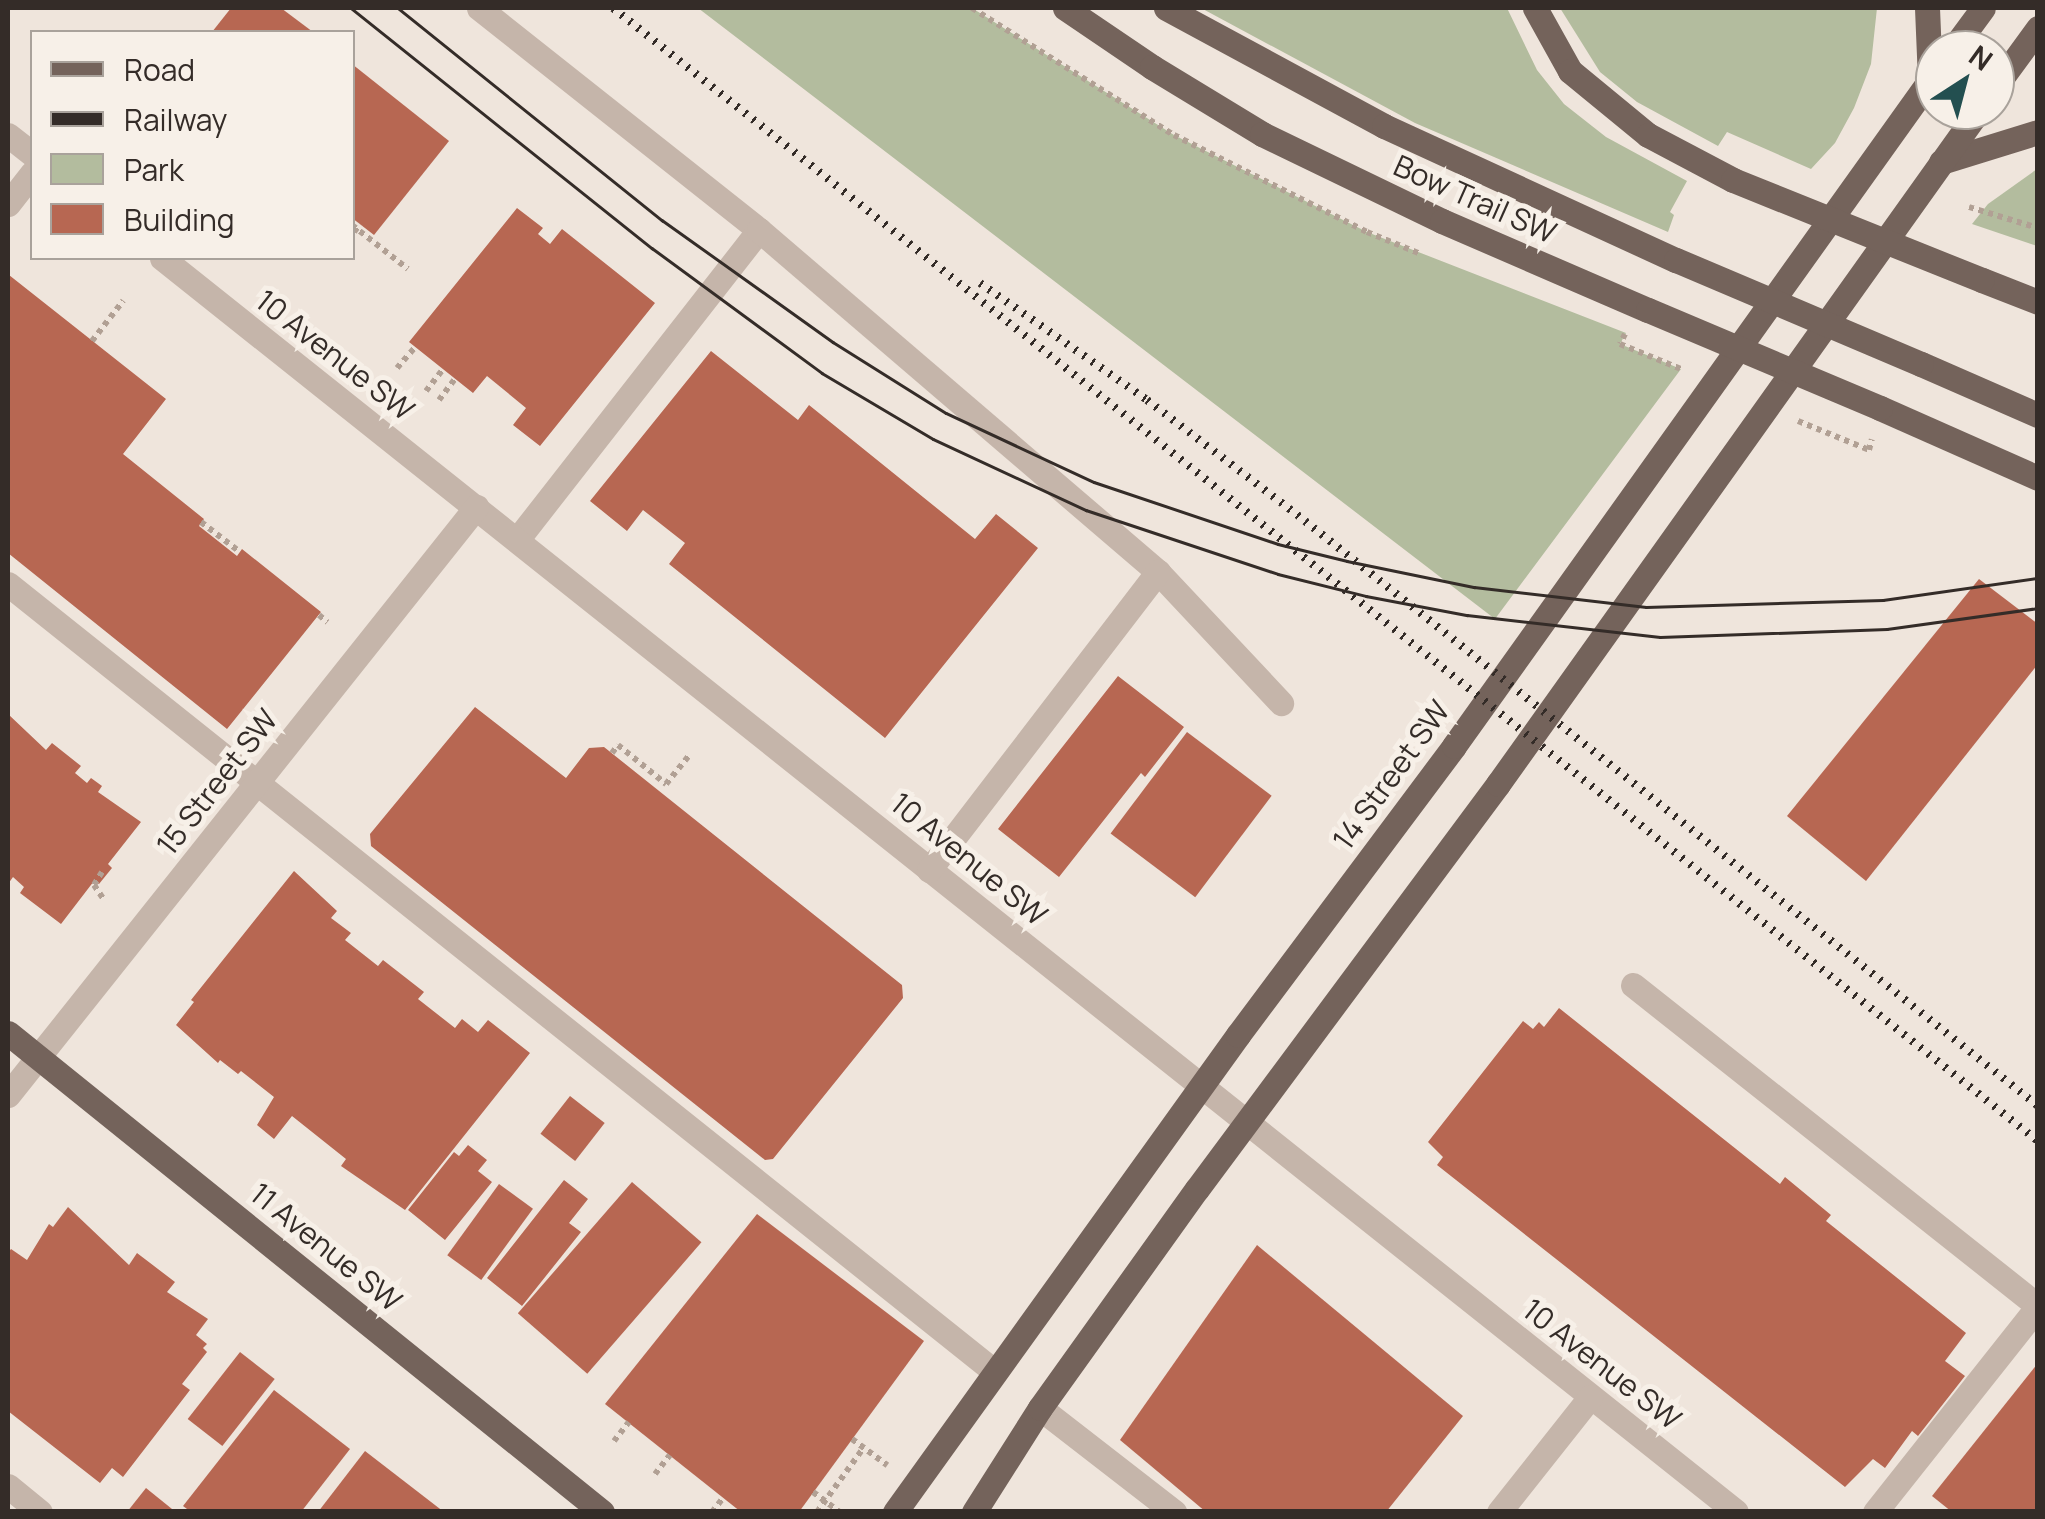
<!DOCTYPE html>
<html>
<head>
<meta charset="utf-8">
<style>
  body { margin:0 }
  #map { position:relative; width:2045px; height:1519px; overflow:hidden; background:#efe5dc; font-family:Manrope,sans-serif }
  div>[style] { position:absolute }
  .green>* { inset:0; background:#b3bc9e }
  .building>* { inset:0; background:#b76752; transform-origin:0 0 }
  .path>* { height:6px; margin-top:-3px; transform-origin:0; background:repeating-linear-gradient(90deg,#b1a094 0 5px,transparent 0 10px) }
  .minor>* { height:25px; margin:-12.5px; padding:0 12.5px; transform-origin:12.5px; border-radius:12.5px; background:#c5b5aa }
  .major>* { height:25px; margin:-12.5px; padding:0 12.5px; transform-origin:12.5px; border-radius:12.5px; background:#74635b }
  .tram>* { height:2.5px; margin:-1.25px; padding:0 1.25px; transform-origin:1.25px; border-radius:1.25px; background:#342c28 }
  .rail>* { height:8px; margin-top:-4px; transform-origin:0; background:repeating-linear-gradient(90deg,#342c28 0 2.5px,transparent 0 10.5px) }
  .major-bridge>* { height:25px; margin:-12.5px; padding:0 12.5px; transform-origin:12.5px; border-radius:12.5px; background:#74635b }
  span { translate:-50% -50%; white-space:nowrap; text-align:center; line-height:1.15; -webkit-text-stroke:10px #f7f0e8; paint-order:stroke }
  .street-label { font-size:30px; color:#342c28 }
  .frame { position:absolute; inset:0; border:10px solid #342c28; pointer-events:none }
  .legend { position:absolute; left:30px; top:30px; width:325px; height:230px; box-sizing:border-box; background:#f7f0e8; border:2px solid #a9a29b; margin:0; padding:12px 18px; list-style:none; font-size:30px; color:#342c28 }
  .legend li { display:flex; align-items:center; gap:20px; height:50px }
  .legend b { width:50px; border:2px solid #a9a29b }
  .north { position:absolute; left:1915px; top:30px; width:100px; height:100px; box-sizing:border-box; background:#f7f0e8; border:2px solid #a9a29b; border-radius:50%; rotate:36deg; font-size:28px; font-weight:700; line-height:40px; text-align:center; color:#342c28 }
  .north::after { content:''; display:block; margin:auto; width:35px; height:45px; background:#234f50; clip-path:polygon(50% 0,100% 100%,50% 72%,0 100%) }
</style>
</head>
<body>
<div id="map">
  <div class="green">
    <div style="clip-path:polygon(698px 8px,972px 8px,1174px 135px,1367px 232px,1626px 333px,1620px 344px,1681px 369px,1495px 619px)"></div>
    <div style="clip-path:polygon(1201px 8px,1507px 8px,1537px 70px,1564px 104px,1606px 137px,1687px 181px,1670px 212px,1674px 215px,1668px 232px,1415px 123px)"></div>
    <div style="clip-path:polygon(1560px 8px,1877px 8px,1871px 64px,1854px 108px,1835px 143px,1811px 169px,1727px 132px,1718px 146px,1637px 102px,1600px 72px)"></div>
    <div style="clip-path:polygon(2037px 169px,2037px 246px,1972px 224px,1988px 204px)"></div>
  </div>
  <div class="building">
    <div style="clip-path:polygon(231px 8px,281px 8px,313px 32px,212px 32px)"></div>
    <div style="clip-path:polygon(352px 64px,449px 141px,374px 235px,352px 218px)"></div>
    <div style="clip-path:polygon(517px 208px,543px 228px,538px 234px,550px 244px,562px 229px,655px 303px,540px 446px,513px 425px,526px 408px,487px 376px,473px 393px,409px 342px)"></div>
    <div style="clip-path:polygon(9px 275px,166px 399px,123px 454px,204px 519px,199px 526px,237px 556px,242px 549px,321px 612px,227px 729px,8px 553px)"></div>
    <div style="clip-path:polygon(711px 351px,798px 420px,809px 405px,975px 539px,996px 514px,1038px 548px,885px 738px,669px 564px,685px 543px,643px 510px,627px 531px,590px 501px)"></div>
    <div style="clip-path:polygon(1979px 579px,2038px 624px,2038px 664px,1866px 881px,1787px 816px)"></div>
    <div style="clip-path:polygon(1118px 676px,1184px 727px,1145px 777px,1141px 773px,1059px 877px,998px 829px)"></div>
    <div style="clip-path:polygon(475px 707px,566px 778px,589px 748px,604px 747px,902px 985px,903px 998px,773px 1159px,765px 1160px,371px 846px,370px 834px)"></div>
    <div style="clip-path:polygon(8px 714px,46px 750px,52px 743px,81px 766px,75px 773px,87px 783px,91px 778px,102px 786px,98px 792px,141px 822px,108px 864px,112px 868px,99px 884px,94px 881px,61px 924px,20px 893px,24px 887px,13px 877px,8px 884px)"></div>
    <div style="left:1187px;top:732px;width:106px;height:127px;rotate:37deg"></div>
    <div style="clip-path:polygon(294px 871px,337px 911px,331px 918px,351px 933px,345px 940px,378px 966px,383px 960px,424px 992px,418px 999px,455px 1028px,462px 1019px,478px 1032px,488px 1020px,530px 1053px,405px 1210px,341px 1166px,346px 1159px,292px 1116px,274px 1139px,257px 1125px,274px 1097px,241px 1071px,238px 1074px,220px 1060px,218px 1063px,176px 1025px,194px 1002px,191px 1000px)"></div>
    <div style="clip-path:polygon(1559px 1008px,1780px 1184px,1785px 1177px,1831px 1215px,1826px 1221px,1966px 1333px,1945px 1361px,1965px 1376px,1918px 1436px,1912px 1431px,1885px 1468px,1873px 1459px,1845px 1487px,1437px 1165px,1443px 1157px,1428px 1142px,1523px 1021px,1533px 1029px,1539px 1022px,1544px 1027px)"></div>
    <div style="left:570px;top:1096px;width:44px;height:48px;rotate:38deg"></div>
    <div style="clip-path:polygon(468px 1145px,487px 1160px,478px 1171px,492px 1182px,445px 1240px,408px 1210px,454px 1152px,459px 1156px)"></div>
    <div style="clip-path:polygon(564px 1180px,588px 1199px,569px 1223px,581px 1232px,522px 1306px,487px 1278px)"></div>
    <div style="left:632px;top:1182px;width:92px;height:174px;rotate:41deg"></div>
    <div style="left:499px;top:1184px;width:42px;height:88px;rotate:36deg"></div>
    <div style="clip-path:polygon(68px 1207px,129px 1265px,137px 1253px,175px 1282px,167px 1292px,208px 1319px,196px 1335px,207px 1344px,203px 1348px,207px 1352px,182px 1384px,190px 1390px,123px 1477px,112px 1468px,100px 1483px,8px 1411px,8px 1253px,11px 1249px,27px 1260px,49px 1224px,53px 1227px)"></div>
    <div style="clip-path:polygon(757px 1214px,924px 1341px,799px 1512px,741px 1512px,605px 1404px)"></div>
    <div style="clip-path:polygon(1257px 1245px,1463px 1416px,1386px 1512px,1206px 1512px,1120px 1440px)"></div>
    <div style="left:240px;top:1352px;width:44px;height:85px;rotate:38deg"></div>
    <div style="clip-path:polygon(2038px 1363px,2038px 1512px,1952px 1512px,1932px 1496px)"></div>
    <div style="clip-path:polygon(274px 1390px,350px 1449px,301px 1512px,191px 1512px,183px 1506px)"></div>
    <div style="clip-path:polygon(365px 1451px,444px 1512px,318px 1512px)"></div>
    <div style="clip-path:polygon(146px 1488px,172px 1509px,170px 1512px,127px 1512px)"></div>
  </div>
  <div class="path">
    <div style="left:972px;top:8px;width:239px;rotate:32.2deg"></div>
    <div style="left:1174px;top:135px;width:216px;rotate:26.7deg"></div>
    <div style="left:1367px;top:232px;width:58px;rotate:22.2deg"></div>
    <div style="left:1969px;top:207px;width:72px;rotate:16.9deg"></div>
    <div style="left:352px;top:225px;width:71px;rotate:38.2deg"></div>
    <div style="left:354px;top:232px;width:10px;rotate:-53deg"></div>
    <div style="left:1625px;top:334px;width:11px;rotate:117deg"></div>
    <div style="left:1620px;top:344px;width:66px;rotate:22.3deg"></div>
    <div style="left:92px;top:341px;width:51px;rotate:-52.2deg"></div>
    <div style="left:397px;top:368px;width:28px;rotate:-49deg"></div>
    <div style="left:426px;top:391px;width:28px;rotate:-52deg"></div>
    <div style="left:439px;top:400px;width:26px;rotate:-53deg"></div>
    <div style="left:1798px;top:421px;width:77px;rotate:22.2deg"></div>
    <div style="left:1869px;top:450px;width:11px;rotate:-75deg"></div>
    <div style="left:201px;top:522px;width:49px;rotate:37.6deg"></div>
    <div style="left:319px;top:615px;width:11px;rotate:41deg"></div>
    <div style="left:612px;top:753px;width:10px;rotate:-53deg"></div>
    <div style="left:618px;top:745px;width:62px;rotate:39.1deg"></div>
    <div style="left:666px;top:784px;width:38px;rotate:-51deg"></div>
    <div style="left:102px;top:872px;width:15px;rotate:122deg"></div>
    <div style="left:94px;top:885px;width:18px;rotate:56deg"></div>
    <div style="left:852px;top:1439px;width:44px;rotate:36.6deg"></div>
    <div style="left:614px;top:1441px;width:24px;rotate:-52deg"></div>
    <div style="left:655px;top:1474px;width:24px;rotate:-52deg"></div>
    <div style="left:813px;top:1492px;width:34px;rotate:37deg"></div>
    <div style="left:712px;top:1512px;width:18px;rotate:-52deg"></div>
    <div style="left:817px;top:1512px;width:80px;rotate:-54.1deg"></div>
  </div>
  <div class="minor">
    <div style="left:479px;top:8px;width:357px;rotate:38.4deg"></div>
    <div style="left:759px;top:230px;width:393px;rotate:128deg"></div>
    <div style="left:8px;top:135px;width:31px;rotate:38deg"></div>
    <div style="left:8px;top:204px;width:39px;rotate:-52deg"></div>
    <div style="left:759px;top:230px;width:526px;rotate:40.6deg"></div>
    <div style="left:1158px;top:572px;width:180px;rotate:46.8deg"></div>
    <div style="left:162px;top:258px;width:2012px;rotate:38.54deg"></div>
    <div style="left:8px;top:584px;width:1263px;rotate:38.6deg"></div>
    <div style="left:929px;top:870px;width:376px;rotate:-52.5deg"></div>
    <div style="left:1633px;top:985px;width:517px;rotate:38.4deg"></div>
    <div style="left:8px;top:1095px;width:752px;rotate:-51.48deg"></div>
    <div style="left:1040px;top:1408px;width:170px;rotate:37.8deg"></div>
    <div style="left:8px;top:1486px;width:41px;rotate:39.1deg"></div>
    <div style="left:1499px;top:1512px;width:147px;rotate:-51.6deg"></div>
    <div style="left:1875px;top:1512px;width:263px;rotate:-51.6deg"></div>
  </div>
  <div class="major">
    <div style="left:1065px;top:8px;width:105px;rotate:34.1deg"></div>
    <div style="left:1152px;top:67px;width:129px;rotate:31.3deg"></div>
    <div style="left:1262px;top:134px;width:200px;rotate:25.8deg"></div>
    <div style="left:1442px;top:221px;width:224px;rotate:23.4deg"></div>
    <div style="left:1166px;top:8px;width:248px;rotate:28.4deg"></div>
    <div style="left:1384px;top:126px;width:321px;rotate:24.7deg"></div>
    <div style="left:1535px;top:8px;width:72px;rotate:60.9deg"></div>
    <div style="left:1570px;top:71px;width:101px;rotate:39.4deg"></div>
    <div style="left:1648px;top:135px;width:96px;rotate:27.9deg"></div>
    <div style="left:1927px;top:8px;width:71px;rotate:87.6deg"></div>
    <div style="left:1952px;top:50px;width:52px;rotate:-53.6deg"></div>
    <div style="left:1995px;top:87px;width:73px;rotate:-53.9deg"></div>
    <div style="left:1941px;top:162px;width:102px;rotate:-17.2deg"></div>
    <div style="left:1982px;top:280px;width:60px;rotate:21.4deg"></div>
    <div style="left:1921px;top:364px;width:128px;rotate:23.6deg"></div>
    <div style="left:1880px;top:408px;width:173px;rotate:23.9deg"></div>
    <div style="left:8px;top:1033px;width:763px;rotate:38.88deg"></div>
    <div style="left:895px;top:1512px;width:588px;rotate:-54.28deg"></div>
    <div style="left:1238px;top:1035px;width:361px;rotate:-53.2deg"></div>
    <div style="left:1454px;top:746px;width:827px;rotate:-54.45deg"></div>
    <div style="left:974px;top:1512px;width:123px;rotate:-57.6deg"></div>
    <div style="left:1040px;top:1408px;width:269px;rotate:-54.4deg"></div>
    <div style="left:1197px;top:1189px;width:505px;rotate:-53.38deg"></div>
    <div style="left:1498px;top:784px;width:828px;rotate:-54.49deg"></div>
  </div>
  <div class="tram">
    <div style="left:351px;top:8px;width:385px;rotate:38.6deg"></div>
    <div style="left:652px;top:248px;width:211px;rotate:36.3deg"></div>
    <div style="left:822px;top:373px;width:129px;rotate:30.7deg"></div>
    <div style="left:933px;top:439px;width:169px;rotate:24.9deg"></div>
    <div style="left:1086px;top:510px;width:202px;rotate:18.4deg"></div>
    <div style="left:1278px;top:574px;width:91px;rotate:14deg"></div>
    <div style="left:1366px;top:596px;width:103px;rotate:10.7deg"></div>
    <div style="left:1467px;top:615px;width:194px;rotate:6.5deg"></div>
    <div style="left:1660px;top:637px;width:227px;rotate:-2deg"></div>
    <div style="left:1887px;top:629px;width:152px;rotate:-7.9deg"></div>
    <div style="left:398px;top:8px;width:339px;rotate:38.8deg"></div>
    <div style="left:662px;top:220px;width:210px;rotate:35.5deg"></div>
    <div style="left:833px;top:342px;width:133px;rotate:32.1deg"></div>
    <div style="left:946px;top:413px;width:163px;rotate:25deg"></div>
    <div style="left:1094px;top:482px;width:194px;rotate:18.6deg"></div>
    <div style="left:1278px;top:544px;width:71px;rotate:13.8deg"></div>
    <div style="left:1347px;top:561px;width:130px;rotate:11.6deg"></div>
    <div style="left:1474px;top:587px;width:173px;rotate:6.6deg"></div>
    <div style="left:1646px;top:607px;width:237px;rotate:-1.7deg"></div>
    <div style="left:1883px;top:600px;width:157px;rotate:-8.1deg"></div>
  </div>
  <div class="rail">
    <div style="left:613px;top:8px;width:1821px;rotate:38.49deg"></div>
    <div style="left:980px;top:283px;width:204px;rotate:35deg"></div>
    <div style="left:1147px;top:400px;width:199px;rotate:37.4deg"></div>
    <div style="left:1305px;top:521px;width:938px;rotate:38.59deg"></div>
  </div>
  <div class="major-bridge">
    <div style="left:1733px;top:180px;width:268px;rotate:21.9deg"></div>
    <div style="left:1676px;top:260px;width:266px;rotate:23deg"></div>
    <div style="left:1648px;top:310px;width:252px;rotate:22.9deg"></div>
  </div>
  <div class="street-label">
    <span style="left:1475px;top:199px;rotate:24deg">Bow Trail SW</span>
    <span style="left:335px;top:355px;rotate:38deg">10 Avenue SW</span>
    <span style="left:1391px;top:775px;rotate:-54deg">14 Street SW</span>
    <span style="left:217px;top:782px;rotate:-52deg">15 Street SW</span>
    <span style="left:969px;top:859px;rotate:39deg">10 Avenue SW</span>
    <span style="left:326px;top:1247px;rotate:39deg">11 Avenue SW</span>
    <span style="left:1602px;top:1364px;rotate:38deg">10 Avenue SW</span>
  </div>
  <div class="frame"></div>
  <ul class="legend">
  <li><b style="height:12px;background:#74635b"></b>Road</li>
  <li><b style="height:12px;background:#342c28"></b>Railway</li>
  <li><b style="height:28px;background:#b3bc9e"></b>Park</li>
  <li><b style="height:28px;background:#b76752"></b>Building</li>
  </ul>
  <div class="north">N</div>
</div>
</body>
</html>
